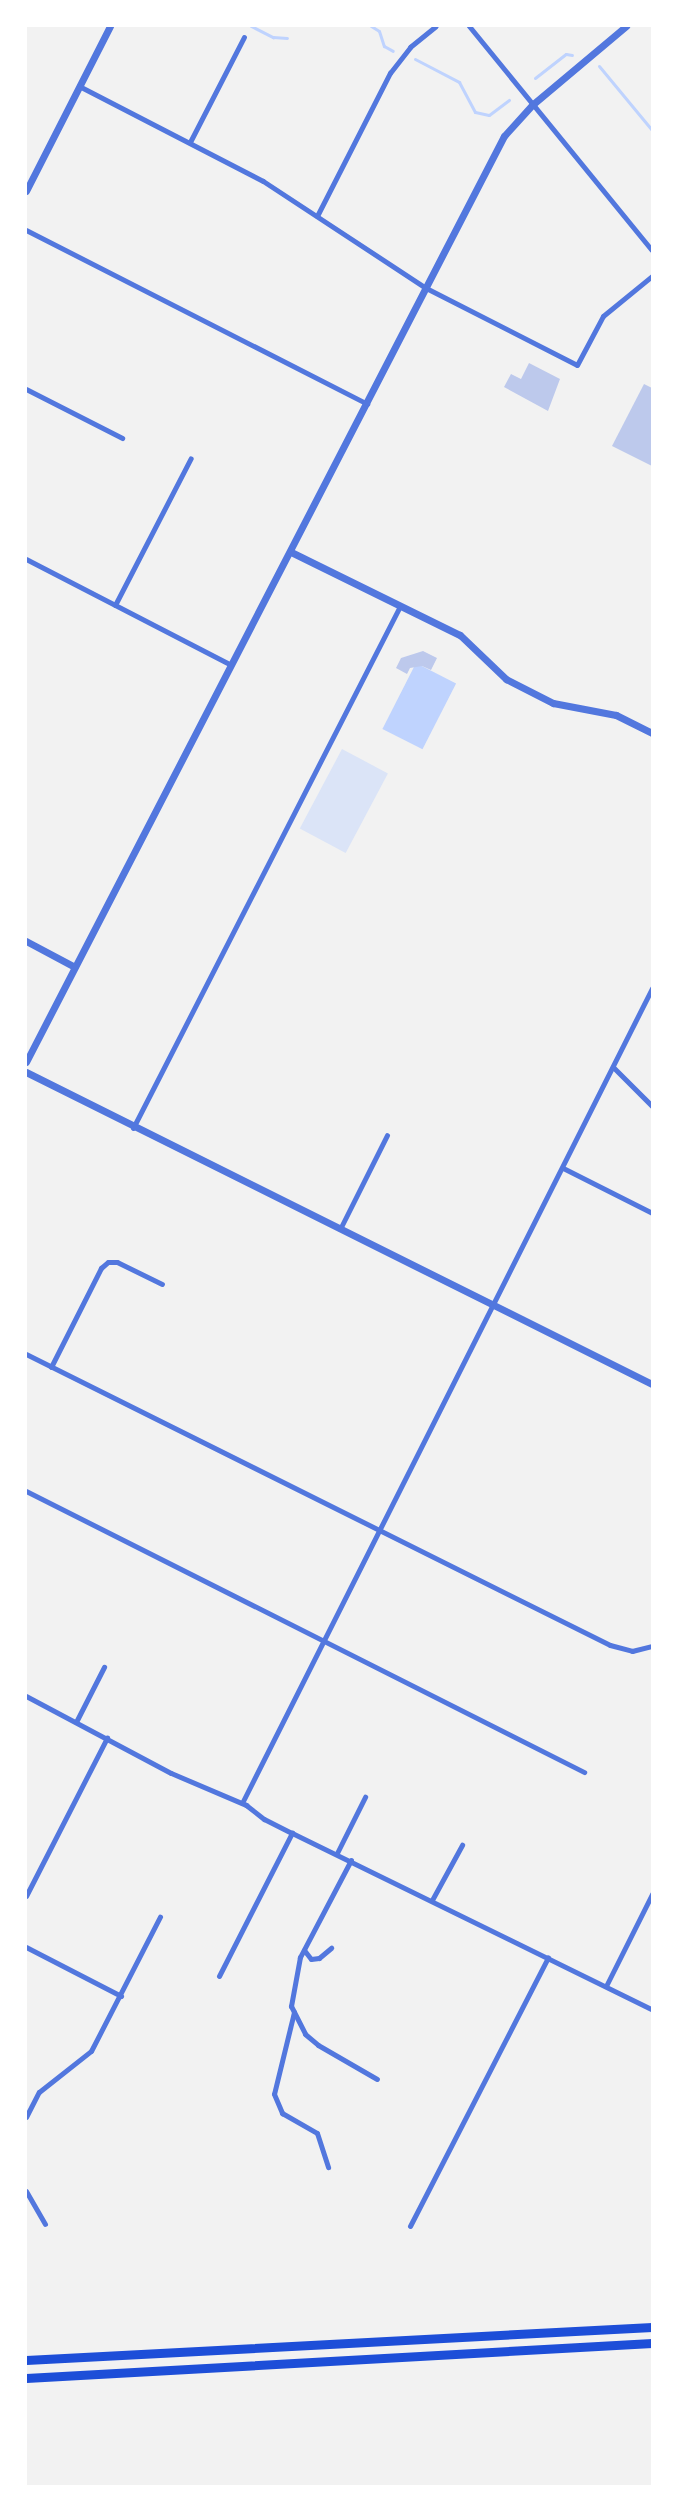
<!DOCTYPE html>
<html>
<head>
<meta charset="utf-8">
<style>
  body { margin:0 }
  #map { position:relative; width:678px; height:2512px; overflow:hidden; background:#f2f2f2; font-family:"Nunito Sans",sans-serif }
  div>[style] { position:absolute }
  .green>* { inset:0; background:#dbe4f7; transform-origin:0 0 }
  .water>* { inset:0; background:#bfd3fe; transform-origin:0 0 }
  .stream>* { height:3px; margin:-1.5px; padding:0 1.5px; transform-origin:1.5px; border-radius:1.5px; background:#bfd3fe }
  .building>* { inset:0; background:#bdc9ec }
  .minor>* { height:5px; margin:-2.5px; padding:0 2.5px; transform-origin:2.5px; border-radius:2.5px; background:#5277de }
  .tertiary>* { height:7px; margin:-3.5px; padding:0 3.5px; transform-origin:3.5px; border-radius:3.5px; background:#5277de }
  .motorway>* { height:9px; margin:-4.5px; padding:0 4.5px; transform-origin:4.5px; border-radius:4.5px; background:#1d4ed8 }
  span { translate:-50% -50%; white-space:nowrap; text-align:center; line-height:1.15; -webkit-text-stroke:4.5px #fff; paint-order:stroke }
  .frame { position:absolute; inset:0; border:27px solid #fff; pointer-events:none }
</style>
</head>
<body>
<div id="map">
  <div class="green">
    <div style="left:342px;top:749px;width:52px;height:90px;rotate:28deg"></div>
  </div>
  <div class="water">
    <div style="left:416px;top:663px;width:45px;height:74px;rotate:27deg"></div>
  </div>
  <div class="stream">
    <div style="left:251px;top:26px;width:25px;rotate:27deg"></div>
    <div style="left:273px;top:37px;width:14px;rotate:4deg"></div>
    <div style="left:371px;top:26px;width:9px;rotate:32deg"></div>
    <div style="left:379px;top:31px;width:16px;rotate:72deg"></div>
    <div style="left:384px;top:46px;width:10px;rotate:29deg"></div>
    <div style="left:415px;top:59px;width:50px;rotate:27.6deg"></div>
    <div style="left:459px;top:82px;width:34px;rotate:62deg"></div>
    <div style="left:475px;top:112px;width:14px;rotate:12deg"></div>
    <div style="left:489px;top:115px;width:25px;rotate:-37deg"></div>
    <div style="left:599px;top:66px;width:83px;rotate:50.4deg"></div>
    <div style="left:535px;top:78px;width:39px;rotate:-38deg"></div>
    <div style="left:566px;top:54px;width:6px;rotate:9deg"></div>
  </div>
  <div class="building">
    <div style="clip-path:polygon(529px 363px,560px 379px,548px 411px,504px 387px,511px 374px,521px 379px)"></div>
    <div style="clip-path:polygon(644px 384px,652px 388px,652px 466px,612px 446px)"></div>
    <div style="clip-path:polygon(423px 651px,437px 658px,431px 670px,422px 666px,410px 668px,407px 674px,396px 668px,401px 658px)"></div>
  </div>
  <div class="minor">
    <div style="left:469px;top:26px;width:289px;rotate:50.8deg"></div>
    <div style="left:79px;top:86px;width:207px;rotate:27.3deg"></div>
    <div style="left:263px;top:181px;width:195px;rotate:33.3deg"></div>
    <div style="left:426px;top:288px;width:169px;rotate:27deg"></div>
    <div style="left:577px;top:365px;width:55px;rotate:-62deg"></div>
    <div style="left:603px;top:316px;width:63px;rotate:-39.2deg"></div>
    <div style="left:190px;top:142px;width:118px;rotate:-62.8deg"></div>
    <div style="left:317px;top:216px;width:161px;rotate:-63deg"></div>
    <div style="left:390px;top:73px;width:33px;rotate:-52deg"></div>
    <div style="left:410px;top:47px;width:33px;rotate:-39deg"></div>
    <div style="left:26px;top:230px;width:383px;rotate:27deg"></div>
    <div style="left:26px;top:389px;width:108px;rotate:27deg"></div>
    <div style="left:26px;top:559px;width:231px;rotate:27.3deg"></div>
    <div style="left:115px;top:605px;width:165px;rotate:-62.7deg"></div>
    <div style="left:613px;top:1067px;width:55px;rotate:45deg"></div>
    <div style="left:133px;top:1128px;width:586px;rotate:-62.91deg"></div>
    <div style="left:563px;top:1168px;width:100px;rotate:26.8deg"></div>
    <div style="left:340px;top:1229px;width:105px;rotate:-63.4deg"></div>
    <div style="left:26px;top:1354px;width:652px;rotate:26.49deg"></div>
    <div style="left:610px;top:1645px;width:23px;rotate:15deg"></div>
    <div style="left:632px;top:1651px;width:21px;rotate:-14deg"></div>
    <div style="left:51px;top:1367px;width:111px;rotate:-63.2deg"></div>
    <div style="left:101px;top:1268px;width:9px;rotate:-41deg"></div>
    <div style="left:108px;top:1262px;width:9px"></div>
    <div style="left:117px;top:1262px;width:50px;rotate:26.1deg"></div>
    <div style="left:26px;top:1491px;width:625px;rotate:26.73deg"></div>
    <div style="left:26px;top:1696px;width:164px;rotate:28deg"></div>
    <div style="left:171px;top:1773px;width:82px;rotate:23.1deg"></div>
    <div style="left:246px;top:1805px;width:23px;rotate:38deg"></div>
    <div style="left:264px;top:1819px;width:31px;rotate:27deg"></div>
    <div style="left:292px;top:1833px;width:401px;rotate:26.1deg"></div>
    <div style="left:76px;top:1722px;width:62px;rotate:-63deg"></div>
    <div style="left:242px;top:1803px;width:912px;rotate:-63.29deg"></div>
    <div style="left:337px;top:1853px;width:63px;rotate:-63.4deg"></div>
    <div style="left:351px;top:1860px;width:110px;rotate:117.7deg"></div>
    <div style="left:300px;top:1957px;width:50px;rotate:100.4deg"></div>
    <div style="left:291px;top:2006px;width:31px;rotate:63deg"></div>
    <div style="left:305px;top:2034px;width:17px;rotate:40deg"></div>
    <div style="left:318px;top:2045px;width:68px;rotate:30deg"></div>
    <div style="left:26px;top:1896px;width:178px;rotate:-62.9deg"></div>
    <div style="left:432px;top:1900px;width:63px;rotate:-61.4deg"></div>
    <div style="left:26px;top:1947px;width:107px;rotate:27.3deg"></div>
    <div style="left:304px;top:1950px;width:11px;rotate:52deg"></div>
    <div style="left:311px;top:1959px;width:8px;rotate:-7deg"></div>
    <div style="left:319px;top:1958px;width:16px;rotate:-40deg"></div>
    <div style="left:219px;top:1976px;width:161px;rotate:-63deg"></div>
    <div style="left:606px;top:1986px;width:103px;rotate:-63.4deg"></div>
    <div style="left:294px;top:2012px;width:84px;rotate:103.7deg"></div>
    <div style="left:274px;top:2094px;width:21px;rotate:67deg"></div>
    <div style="left:282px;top:2113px;width:40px;rotate:29.7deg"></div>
    <div style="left:317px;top:2133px;width:36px;rotate:72deg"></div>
    <div style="left:26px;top:2117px;width:28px;rotate:-63deg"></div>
    <div style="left:39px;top:2092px;width:66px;rotate:-38.3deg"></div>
    <div style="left:91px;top:2051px;width:151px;rotate:-62.8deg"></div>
    <div style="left:26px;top:2191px;width:38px;rotate:60deg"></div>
    <div style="left:410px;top:2226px;width:302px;rotate:-62.8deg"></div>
  </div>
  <div class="tertiary">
    <div style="left:26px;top:191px;width:185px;rotate:-63deg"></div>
    <div style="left:291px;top:552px;width:188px;rotate:26.2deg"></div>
    <div style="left:460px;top:635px;width:64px;rotate:43.7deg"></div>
    <div style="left:506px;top:679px;width:53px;rotate:27.1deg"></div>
    <div style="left:553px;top:703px;width:64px;rotate:10.8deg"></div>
    <div style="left:616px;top:715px;width:40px;rotate:26.6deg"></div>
    <div style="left:26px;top:941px;width:55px;rotate:28deg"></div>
    <div style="left:26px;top:1062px;width:1042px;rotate:-62.7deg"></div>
    <div style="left:504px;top:136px;width:42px;rotate:-47.9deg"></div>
    <div style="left:532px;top:105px;width:123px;rotate:-40deg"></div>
    <div style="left:26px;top:1072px;width:699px;rotate:26.49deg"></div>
  </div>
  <div class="motorway">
    <div style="left:26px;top:2360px;width:627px;rotate:-3.02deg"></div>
    <div style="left:26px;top:2378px;width:627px;rotate:-3.2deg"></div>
  </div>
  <div class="frame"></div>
</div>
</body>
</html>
